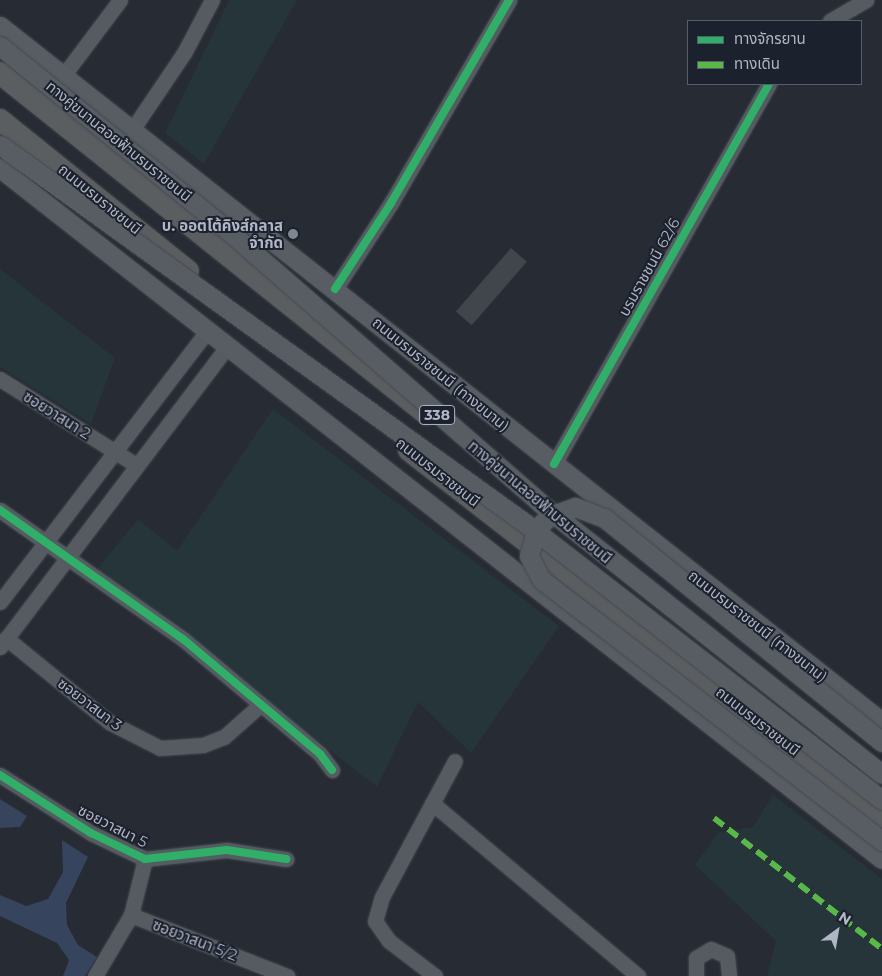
<!DOCTYPE html>
<html>
<head>
<meta charset="utf-8">
<style>
  body { margin:0 }
  #map { position:relative; width:882px; height:976px; overflow:hidden; background:#272b33; font-family:Montserrat,"Noto Sans Thai",sans-serif }
  div>[style] { position:absolute }
  .green>* { inset:0; background:#253539 }
  .water>* { inset:0; background:#36445d }
  .building>* { inset:0; background:#41454c; transform-origin:0 0 }
  .roads { filter:drop-shadow(0 0 1px #44474e) drop-shadow(0 0 1px #44474e) }
  .minor>* { height:15px; margin:-7.5px; padding:0 7.5px; transform-origin:7.5px; border-radius:7.5px; background:#565a61 }
  .major>* { height:19px; margin:-9.5px; padding:0 9.5px; transform-origin:9.5px; border-radius:9.5px; background:#585c63 }
  .highway>* { height:22px; margin:-11px; padding:0 11px; transform-origin:11px; border-radius:11px; background:#5b5e61 }
  .bridges { filter:drop-shadow(0 0 1px #444850) drop-shadow(0 0 1px #444850) }
  .major-bridge>* { height:19px; margin:-9.5px; padding:0 9.5px; transform-origin:9.5px; border-radius:9.5px; background:#585c63 }
  .quiet>* { height:6px; margin-top:-3px; transform-origin:0; background:repeating-linear-gradient(90deg,#58b947 0 12px,transparent 0 18px) }
  .cycleway>* { height:8px; margin:-4px; padding:0 4px; transform-origin:4px; border-radius:4px; background:#2db169 }
  .dots>* { width:14px; height:14px; translate:-50% -50%; box-sizing:border-box; border:2px solid #1b212d; border-radius:50% }
  span { translate:-50% -50%; white-space:nowrap; text-align:center; line-height:1.15; -webkit-text-stroke:4px #1b212d; paint-order:stroke }
  .shield-label span { padding:1px 4px; background:#1b212d; border:1px solid; border-radius:4px; -webkit-text-stroke-width:0 }
  .shield-label { font-size:14px; color:#b0b6c5; font-weight:700 }
  .street-label { font-size:15px; color:#b0b6c5 }
  .poi-label { font-size:15px; color:#b0b6c5; font-weight:700 }
  .right { translate:-100% -50%; text-align:right }
  .legend { position:absolute; left:687px; top:20px; width:175px; height:65px; box-sizing:border-box; background:#1b212d; border:1px solid #575d6a; margin:0; padding:6px 9px; list-style:none; font-size:15px; color:#b0b6c5 }
  .legend li { display:flex; align-items:center; gap:10px; height:25px }
  .legend b { width:25px; border:1px solid #575d6a }
  .north { position:absolute; left:812px; top:906px; width:50px; height:50px; -webkit-text-stroke:4px #1b212d; paint-order:stroke; rotate:32deg; font-size:14px; font-weight:700; line-height:20px; text-align:center; color:#b0b6c5 }
  .north::after { content:''; display:block; margin:auto; width:18px; height:22px; background:#b0b6c5; clip-path:polygon(50% 0,100% 100%,50% 72%,0 100%) }
</style>
</head>
<body>
<div id="map">
  <div class="green">
    <div style="clip-path:polygon(229px 0,297px 0,204px 164px,165px 133px)"></div>
    <div style="clip-path:polygon(0 269px,115px 358px,91px 424px,0 367px)"></div>
    <div style="clip-path:polygon(273px 409px,559px 626px,471px 753px,418px 702px,377px 787px,97px 569px,138px 519px,177px 551px)"></div>
    <div style="clip-path:polygon(773px 795px,882px 879px,882px 976px,767px 976px,776px 941px,695px 865px,719px 832px,753px 827px)"></div>
  </div>
  <div class="water">
    <div style="clip-path:polygon(0 799px,27px 816px,20px 827px,0 828px)"></div>
    <div style="clip-path:polygon(62px 840px,88px 857px,66px 903px,67px 925px,78px 945px,97px 957px,85px 976px,63px 976px,69px 960px,57px 943px,0 916px,0 895px,26px 906px,48px 899px,63px 872px)"></div>
  </div>
  <div class="building">
    <div style="left:511px;top:248px;width:21px;height:84px;rotate:41deg"></div>
  </div>
  <div class="roads">
    <div class="minor">
      <div style="left:830px;top:21px;width:42px;rotate:-30.3deg"></div>
      <div style="left:63px;top:76px;width:95px;rotate:-53.1deg"></div>
      <div style="left:132px;top:130px;width:93px;rotate:-56deg"></div>
      <div style="left:184px;top:53px;width:60px;rotate:-62.2deg"></div>
      <div style="left:335px;top:289px;width:103px;rotate:-56.9deg"></div>
      <div style="left:391px;top:203px;width:235px;rotate:-59.8deg"></div>
      <div style="left:0;top:379px;width:161px;rotate:32.3deg"></div>
      <div style="left:554px;top:464px;width:437px;rotate:-60.5deg"></div>
      <div style="left:0;top:510px;width:224px;rotate:35.2deg"></div>
      <div style="left:183px;top:639px;width:179px;rotate:40deg"></div>
      <div style="left:320px;top:754px;width:20px;rotate:53deg"></div>
      <div style="left:0;top:602px;width:342px;rotate:-52.6deg"></div>
      <div style="left:6px;top:638px;width:133px;rotate:39.2deg"></div>
      <div style="left:109px;top:722px;width:57px;rotate:27deg"></div>
      <div style="left:160px;top:748px;width:43px;rotate:-4deg"></div>
      <div style="left:203px;top:745px;width:22px;rotate:-21deg"></div>
      <div style="left:224px;top:737px;width:48px;rotate:-41.6deg"></div>
      <div style="left:0;top:647px;width:378px;rotate:-52.9deg"></div>
      <div style="left:0;top:775px;width:108px;rotate:32.5deg"></div>
      <div style="left:91px;top:833px;width:60px;rotate:25.7deg"></div>
      <div style="left:145px;top:859px;width:82px;rotate:-6.3deg"></div>
      <div style="left:227px;top:850px;width:60px;rotate:8.7deg"></div>
      <div style="left:432px;top:803px;width:269px;rotate:40deg"></div>
      <div style="left:131px;top:915px;width:168px;rotate:21.4deg"></div>
      <div style="left:95px;top:976px;width:71px;rotate:-59.5deg"></div>
      <div style="left:131px;top:915px;width:58px;rotate:-76deg"></div>
      <div style="left:435px;top:976px;width:58px;rotate:-142.7deg"></div>
      <div style="left:389px;top:941px;width:24px;rotate:-125deg"></div>
      <div style="left:375px;top:921px;width:25px;rotate:-74deg"></div>
      <div style="left:382px;top:897px;width:154px;rotate:-61.8deg"></div>
      <div style="left:696px;top:976px;width:18px;rotate:-90deg"></div>
      <div style="left:696px;top:958px;width:17px;rotate:-31deg"></div>
      <div style="left:711px;top:949px;width:17px;rotate:24deg"></div>
      <div style="left:727px;top:956px;width:20px;rotate:84deg"></div>
    </div>
    <div class="major">
      <div style="left:0;top:26px;width:1124px;rotate:38.28deg"></div>
      <div style="left:0;top:168px;width:1120px;rotate:38.08deg"></div>
    </div>
    <div class="highway">
      <div style="left:0;top:73px;width:546px;rotate:38.61deg"></div>
      <div style="left:0;top:120px;width:241px;rotate:38.8deg"></div>
      <div style="left:409px;top:450px;width:599px;rotate:37.88deg"></div>
    </div>
  </div>
  <div class="bridges">
    <div class="major-bridge">
      <div style="left:0;top:46px;width:297px;rotate:39deg"></div>
      <div style="left:231px;top:233px;width:410px;rotate:41.1deg"></div>
      <div style="left:540px;top:503px;width:436px;rotate:38.4deg"></div>
      <div style="left:0;top:145px;width:647px;rotate:35.75deg"></div>
      <div style="left:525px;top:523px;width:452px;rotate:37.8deg"></div>
      <div style="left:882px;top:742px;width:357px;rotate:-141.1deg"></div>
      <div style="left:604px;top:518px;width:31px;rotate:-159deg"></div>
      <div style="left:575px;top:507px;width:29px;rotate:160deg"></div>
      <div style="left:548px;top:517px;width:16px;rotate:133deg"></div>
      <div style="left:537px;top:529px;width:28px;rotate:107deg"></div>
      <div style="left:529px;top:556px;width:27px;rotate:62deg"></div>
      <div style="left:542px;top:580px;width:429px;rotate:37.5deg"></div>
    </div>
  </div>
  <div class="quiet">
    <div style="left:714px;top:818px;width:213px;rotate:37.9deg"></div>
  </div>
  <div class="cycleway">
    <div style="left:335px;top:289px;width:103px;rotate:-56.9deg"></div>
    <div style="left:391px;top:203px;width:235px;rotate:-59.8deg"></div>
    <div style="left:554px;top:464px;width:437px;rotate:-60.5deg"></div>
    <div style="left:0;top:510px;width:224px;rotate:35.2deg"></div>
    <div style="left:183px;top:639px;width:179px;rotate:40deg"></div>
    <div style="left:320px;top:754px;width:20px;rotate:53deg"></div>
    <div style="left:0;top:775px;width:108px;rotate:32.5deg"></div>
    <div style="left:91px;top:833px;width:60px;rotate:25.7deg"></div>
    <div style="left:145px;top:859px;width:82px;rotate:-6.3deg"></div>
    <div style="left:227px;top:850px;width:60px;rotate:8.7deg"></div>
  </div>
  <div class="dots">
    <div style="left:293px;top:234px;background:#808592"></div>
  </div>
  <div class="shield-label">
    <span style="left:437px;top:415px">338</span>
  </div>
  <div class="street-label">
    <span style="left:119px;top:141px;rotate:39deg">ทางคู่ขนานลอยฟ้าบรมราชชนนี</span>
    <span style="left:100px;top:199px;rotate:39deg">ถนนบรมราชชนนี</span>
    <span style="left:649px;top:267px;rotate:-61deg">บรมราชชนนี 62/6</span>
    <span style="left:441px;top:374px;rotate:39deg">ถนนบรมราชชนนี (ทางขนาน)</span>
    <span style="left:57px;top:415px;rotate:32deg">ซอยวาสนา 2</span>
    <span style="left:438px;top:472px;rotate:38deg">ถนนบรมราชชนนี</span>
    <span style="left:540px;top:502px;rotate:40deg">ทางคู่ขนานลอยฟ้าบรมราชชนนี</span>
    <span style="left:758px;top:626px;rotate:38deg">ถนนบรมราชชนนี (ทางขนาน)</span>
    <span style="left:90px;top:704px;rotate:37deg">ซอยวาสนา 3</span>
    <span style="left:758px;top:721px;rotate:38deg">ถนนบรมราชชนนี</span>
    <span style="left:113px;top:826px;rotate:27deg">ซอยวาสนา 5</span>
    <span style="left:195px;top:940px;rotate:21deg">ซอยวาสนา 5/2</span>
  </div>
  <div class="poi-label">
    <span class="right" style="left:283px;top:234px">บ. ออตโต้คิงส์กลาส<br>จำกัด</span>
  </div>
  <ul class="legend">
  <li><b style="height:6px;background:#2db169"></b>ทางจักรยาน</li>
  <li><b style="height:6px;background:#58b947"></b>ทางเดิน</li>
  </ul>
  <div class="north">N</div>
</div>
</body>
</html>
